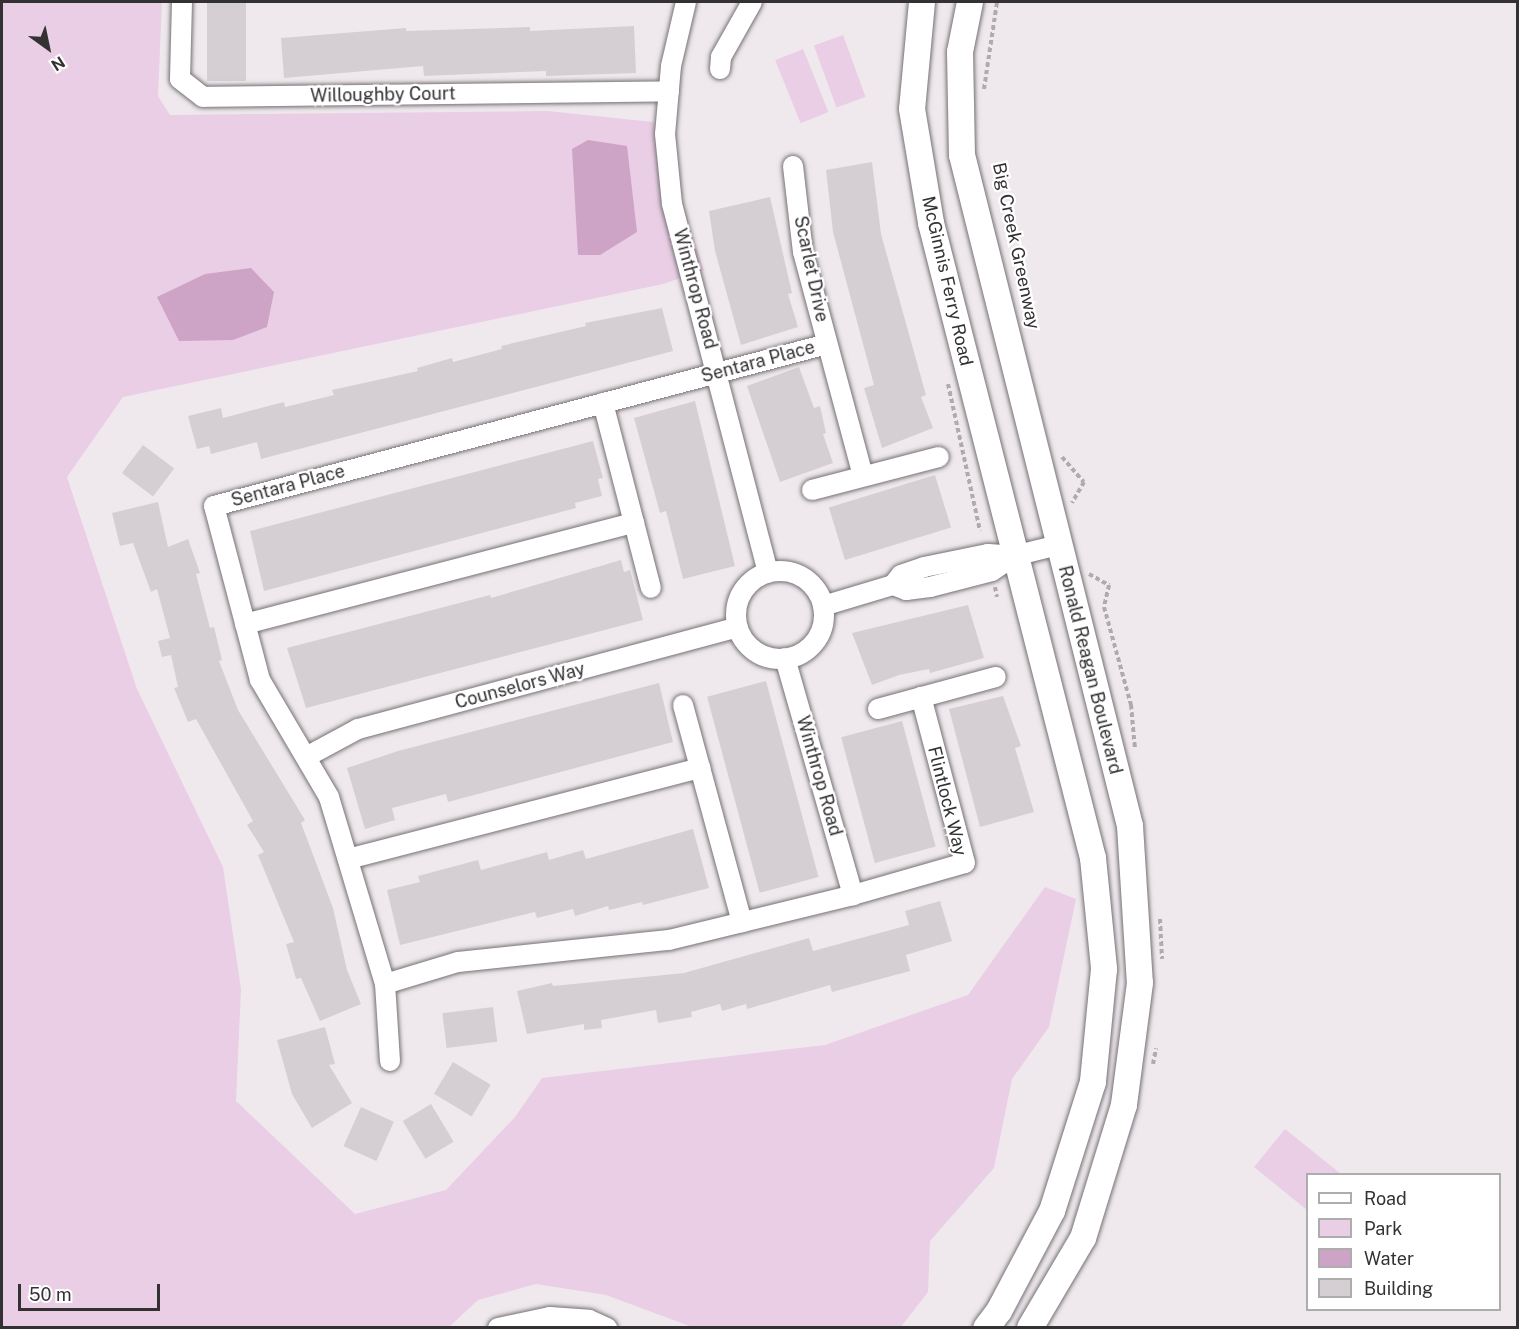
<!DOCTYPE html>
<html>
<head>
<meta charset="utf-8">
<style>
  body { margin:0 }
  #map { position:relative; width:1519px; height:1329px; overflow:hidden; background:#efe9ee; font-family:"Public Sans",sans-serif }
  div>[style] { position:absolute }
  .green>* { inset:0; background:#eacee5; transform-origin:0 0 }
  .water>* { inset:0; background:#cda4c6 }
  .building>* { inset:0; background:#d5cfd4; transform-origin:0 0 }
  .path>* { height:4px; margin-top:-2px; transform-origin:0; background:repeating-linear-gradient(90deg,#afaaae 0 4.5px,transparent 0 7.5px) }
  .roads { filter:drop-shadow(0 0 2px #767175) drop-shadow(0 0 2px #767175) }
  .minor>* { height:20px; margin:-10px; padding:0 10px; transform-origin:10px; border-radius:10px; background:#fff }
  .minor>.ring { margin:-10px; padding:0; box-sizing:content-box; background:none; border:20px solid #fff; border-radius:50% }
  .major>* { height:26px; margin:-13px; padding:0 13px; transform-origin:13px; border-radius:13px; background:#fff }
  span { translate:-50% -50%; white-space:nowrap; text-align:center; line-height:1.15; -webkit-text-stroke:4.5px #fff; paint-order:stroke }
  .street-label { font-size:18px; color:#343133 }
  .frame { position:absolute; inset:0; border:3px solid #343133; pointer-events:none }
  .legend { position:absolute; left:1306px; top:1173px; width:195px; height:138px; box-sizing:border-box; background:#fff; border:2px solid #aeadad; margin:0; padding:8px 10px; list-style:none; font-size:18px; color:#343133 }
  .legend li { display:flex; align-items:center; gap:12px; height:30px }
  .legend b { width:30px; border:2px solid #aeadad }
  .north { position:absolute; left:18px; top:18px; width:60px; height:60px; -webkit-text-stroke:4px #fff; paint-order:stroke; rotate:147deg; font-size:16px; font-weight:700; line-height:24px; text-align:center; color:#343133 }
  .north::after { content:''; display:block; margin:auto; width:21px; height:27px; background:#343133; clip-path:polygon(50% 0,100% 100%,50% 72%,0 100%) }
  .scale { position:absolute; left:18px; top:1284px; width:142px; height:27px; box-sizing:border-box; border:3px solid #343133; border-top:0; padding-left:8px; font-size:18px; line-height:21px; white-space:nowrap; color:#343133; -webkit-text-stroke:4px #fff; paint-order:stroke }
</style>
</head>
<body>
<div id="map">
  <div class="green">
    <div style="clip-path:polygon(2px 2px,162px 2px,158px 96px,170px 115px,548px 111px,653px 122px,704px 270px,663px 284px,123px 397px,67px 477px,137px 689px,223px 867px,241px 989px,236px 1101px,355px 1214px,446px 1190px,515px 1117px,542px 1078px,825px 1045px,968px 995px,1045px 887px,1076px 899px,1049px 1027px,1012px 1079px,994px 1168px,930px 1241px,928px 1292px,900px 1328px,692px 1327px,606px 1295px,536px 1284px,478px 1300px,449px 1327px,2px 1328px)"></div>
    <div style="left:843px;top:35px;width:66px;height:31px;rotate:70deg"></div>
    <div style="left:803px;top:49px;width:68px;height:30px;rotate:68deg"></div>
    <div style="clip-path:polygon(1285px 1129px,1341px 1174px,1308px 1174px,1307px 1210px,1254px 1167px)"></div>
  </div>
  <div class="water">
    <div style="clip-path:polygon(588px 140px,627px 146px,637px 232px,600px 255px,578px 255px,572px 149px)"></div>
    <div style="clip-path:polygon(251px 268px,274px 292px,267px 327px,233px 340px,179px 341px,157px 297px,205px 274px)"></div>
  </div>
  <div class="building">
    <div style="left:207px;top:2px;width:39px;height:79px"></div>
    <div style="clip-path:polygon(634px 26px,636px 73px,546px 76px,546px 71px,424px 76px,423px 66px,284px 78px,281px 38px,406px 28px,406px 31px,530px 27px,530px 31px)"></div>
    <div style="clip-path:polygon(872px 162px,881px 234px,926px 395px,921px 397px,933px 428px,882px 448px,864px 388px,874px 385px,833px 232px,826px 170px)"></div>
    <div style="clip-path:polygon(770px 197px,792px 293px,788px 294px,798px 327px,741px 345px,715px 251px,709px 211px)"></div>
    <div style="clip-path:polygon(662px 308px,673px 351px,261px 459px,257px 442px,211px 454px,209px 446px,197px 449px,188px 416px,221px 408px,223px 418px,284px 402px,285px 407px,334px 395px,332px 390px,418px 371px,417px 368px,452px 358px,453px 362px,502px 349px,501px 346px,586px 326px,585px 323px)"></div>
    <div style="clip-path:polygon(799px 367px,814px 408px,820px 406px,826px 433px,823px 434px,833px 463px,780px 482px,747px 386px)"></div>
    <div style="clip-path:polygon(695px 401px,735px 566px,683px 579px,666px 511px,660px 513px,634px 418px)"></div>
    <div style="clip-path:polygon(593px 441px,603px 478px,598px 479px,602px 496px,575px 503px,576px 508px,264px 591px,250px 531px)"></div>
    <div style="left:143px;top:445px;width:39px;height:35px;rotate:37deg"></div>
    <div style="left:935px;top:475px;width:55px;height:111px;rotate:73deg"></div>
    <div style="clip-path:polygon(158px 502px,168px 547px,188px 539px,200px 573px,196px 574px,210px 628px,214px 627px,222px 660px,219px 661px,238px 710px,305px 820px,301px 823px,333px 908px,347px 970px,361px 1004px,320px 1021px,301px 978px,296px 979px,286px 944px,294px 942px,258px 855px,264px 852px,247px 825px,253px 821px,196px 719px,188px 722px,174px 688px,178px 687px,171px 655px,162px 657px,158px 641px,170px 638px,157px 589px,151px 592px,133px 543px,120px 546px,112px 513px)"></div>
    <div style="clip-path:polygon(621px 560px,624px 572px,630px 570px,643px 620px,306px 708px,287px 648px,490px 595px,491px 598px)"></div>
    <div style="clip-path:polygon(968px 605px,984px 658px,930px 673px,929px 669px,899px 675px,872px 685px,852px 633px)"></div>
    <div style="left:766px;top:681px;width:203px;height:61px;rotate:75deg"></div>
    <div style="clip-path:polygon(659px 683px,673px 742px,448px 802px,446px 794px,392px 808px,395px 820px,365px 829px,347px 768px,398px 751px)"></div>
    <div style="clip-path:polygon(1003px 696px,1021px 746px,1015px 748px,1034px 812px,980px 827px,949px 709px)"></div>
    <div style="left:902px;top:721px;width:130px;height:63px;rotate:75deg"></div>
    <div style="clip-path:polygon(693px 829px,709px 888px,643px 905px,642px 902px,609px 910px,608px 906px,575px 916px,573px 909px,537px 918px,535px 912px,400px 945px,387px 890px,420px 882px,418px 876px,478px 860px,481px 870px,547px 852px,549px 860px,583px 850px,586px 859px)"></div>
    <div style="clip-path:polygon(940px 901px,952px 941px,906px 955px,910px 971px,832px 992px,830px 985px,747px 1009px,746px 1004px,722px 1011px,720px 1004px,691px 1012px,692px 1017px,658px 1023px,656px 1010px,601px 1020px,602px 1028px,584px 1030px,584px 1024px,527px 1034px,517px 991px,552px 983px,553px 986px,684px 973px,809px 938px,813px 951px,909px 925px,905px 911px)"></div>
    <div style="left:493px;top:1007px;width:35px;height:51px;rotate:83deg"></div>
    <div style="clip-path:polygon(325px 1027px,335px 1064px,329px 1065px,352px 1103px,312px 1128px,292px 1094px,277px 1040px)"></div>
    <div style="left:453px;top:1062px;width:44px;height:37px;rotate:31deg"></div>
    <div style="left:431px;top:1104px;width:44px;height:33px;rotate:59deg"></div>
    <div style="left:361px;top:1107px;width:36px;height:43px;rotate:24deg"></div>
  </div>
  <div class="path">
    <div style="left:984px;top:89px;width:88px;rotate:-81.5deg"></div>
    <div style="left:948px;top:384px;width:150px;rotate:77.7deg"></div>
    <div style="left:1062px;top:457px;width:33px;rotate:49deg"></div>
    <div style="left:1084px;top:482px;width:24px;rotate:120deg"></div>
    <div style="left:1089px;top:574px;width:23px;rotate:29deg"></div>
    <div style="left:1109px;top:585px;width:23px;rotate:103deg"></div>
    <div style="left:1104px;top:607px;width:102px;rotate:74.6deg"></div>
    <div style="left:1131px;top:705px;width:44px;rotate:84.8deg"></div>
    <div style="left:995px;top:587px;width:10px;rotate:79deg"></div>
    <div style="left:1160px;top:919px;width:40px;rotate:87.1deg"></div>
    <div style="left:1153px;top:1064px;width:16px;rotate:-79deg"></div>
  </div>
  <div class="roads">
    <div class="minor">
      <div style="left:182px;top:2px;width:77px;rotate:91.5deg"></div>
      <div style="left:180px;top:79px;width:29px;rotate:38deg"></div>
      <div style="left:203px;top:97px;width:466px;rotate:-0.7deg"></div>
      <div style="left:686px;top:2px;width:66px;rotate:103.2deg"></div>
      <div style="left:671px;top:66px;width:68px;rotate:95deg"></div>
      <div style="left:665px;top:134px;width:70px;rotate:84.3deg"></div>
      <div style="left:672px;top:204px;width:381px;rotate:75.4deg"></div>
      <div style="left:720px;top:69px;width:12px;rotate:-85deg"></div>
      <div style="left:721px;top:57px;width:63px;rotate:-60.6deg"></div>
      <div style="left:793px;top:166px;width:87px;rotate:83.4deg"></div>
      <div style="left:803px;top:252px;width:232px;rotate:75deg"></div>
      <div style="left:603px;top:403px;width:191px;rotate:75.5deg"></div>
      <div style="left:812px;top:490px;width:131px;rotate:-14.6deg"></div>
      <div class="ring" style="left:736px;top:571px;width:68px;height:68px"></div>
      <div style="left:893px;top:585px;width:14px;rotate:21deg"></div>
      <div style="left:906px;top:590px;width:24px;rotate:-7deg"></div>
      <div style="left:930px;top:587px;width:64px;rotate:-14.5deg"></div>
      <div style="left:992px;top:571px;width:27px;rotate:-34deg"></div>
      <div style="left:1014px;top:556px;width:45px;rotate:-14deg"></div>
      <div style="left:823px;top:606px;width:73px;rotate:-16.7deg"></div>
      <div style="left:893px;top:585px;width:13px;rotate:-51deg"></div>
      <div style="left:901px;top:575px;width:24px;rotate:-19deg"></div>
      <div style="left:924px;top:567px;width:65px;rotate:-11.5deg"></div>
      <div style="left:988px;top:554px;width:26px;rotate:4deg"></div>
      <div style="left:245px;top:624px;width:402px;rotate:-14.6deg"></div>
      <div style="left:785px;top:658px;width:247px;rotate:74deg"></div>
      <div style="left:683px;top:705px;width:225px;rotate:74.8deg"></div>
      <div style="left:878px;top:709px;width:122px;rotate:-15.2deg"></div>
      <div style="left:306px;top:757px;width:59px;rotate:-28.3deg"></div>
      <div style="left:358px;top:729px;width:393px;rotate:-15deg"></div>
      <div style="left:348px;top:859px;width:364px;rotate:-14.5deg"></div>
      <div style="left:385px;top:984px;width:76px;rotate:-16.8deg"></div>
      <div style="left:458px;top:962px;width:212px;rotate:-6deg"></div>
      <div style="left:669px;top:940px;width:189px;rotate:-13.7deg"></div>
      <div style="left:853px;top:895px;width:116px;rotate:-15.9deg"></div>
      <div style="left:965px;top:863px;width:172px;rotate:-104.8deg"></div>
      <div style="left:390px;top:1061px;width:77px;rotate:-93.7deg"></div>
      <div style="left:385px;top:984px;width:195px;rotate:-106.7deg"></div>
      <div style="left:329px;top:797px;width:136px;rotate:-120.5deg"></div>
      <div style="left:260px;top:680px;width:180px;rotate:-104.8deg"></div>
      <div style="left:214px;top:506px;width:634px;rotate:-14.8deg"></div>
      <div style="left:498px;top:1328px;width:53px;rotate:-11.9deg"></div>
      <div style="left:550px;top:1317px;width:39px;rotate:4deg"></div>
      <div style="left:589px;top:1320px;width:20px;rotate:24deg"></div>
    </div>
    <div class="major">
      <div style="left:922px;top:2px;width:107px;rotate:95.3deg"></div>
      <div style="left:912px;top:109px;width:116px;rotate:80.5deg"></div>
      <div style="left:931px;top:223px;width:655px;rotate:75.69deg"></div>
      <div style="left:1093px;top:858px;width:112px;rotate:84.3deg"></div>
      <div style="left:1104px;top:969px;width:114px;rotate:95.6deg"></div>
      <div style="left:1093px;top:1082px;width:135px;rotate:107.6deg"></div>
      <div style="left:1052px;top:1211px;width:113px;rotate:117.9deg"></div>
      <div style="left:999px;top:1311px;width:21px;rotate:127deg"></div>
      <div style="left:970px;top:2px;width:51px;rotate:101.3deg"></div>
      <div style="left:960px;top:52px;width:103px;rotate:88.9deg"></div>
      <div style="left:962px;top:155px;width:692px;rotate:75.94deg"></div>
      <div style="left:1130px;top:826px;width:157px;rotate:86.4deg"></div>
      <div style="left:1140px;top:983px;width:123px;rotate:97.5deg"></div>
      <div style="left:1124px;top:1105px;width:139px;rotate:107.1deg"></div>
      <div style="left:1083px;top:1238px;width:104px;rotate:120.5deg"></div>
    </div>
  </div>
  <div class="street-label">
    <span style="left:383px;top:95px;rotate:-1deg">Willoughby Court</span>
    <span style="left:1016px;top:246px;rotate:78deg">Big Creek Greenway</span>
    <span style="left:811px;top:269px;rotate:78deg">Scarlet Drive</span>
    <span style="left:947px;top:281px;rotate:77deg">McGinnis Ferry Road</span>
    <span style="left:695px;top:289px;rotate:75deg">Winthrop Road</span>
    <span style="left:758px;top:362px;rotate:-15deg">Sentara Place</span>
    <span style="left:288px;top:486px;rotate:-15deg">Sentara Place</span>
    <span style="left:1090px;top:670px;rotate:76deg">Ronald Reagan Boulevard</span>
    <span style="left:520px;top:686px;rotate:-15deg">Counselors Way</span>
    <span style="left:819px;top:776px;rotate:74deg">Winthrop Road</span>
    <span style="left:947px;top:801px;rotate:76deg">Flintlock Way</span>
  </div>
  <div class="frame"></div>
  <ul class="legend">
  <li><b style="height:8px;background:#fff"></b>Road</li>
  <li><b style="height:16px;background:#eacee5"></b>Park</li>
  <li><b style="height:16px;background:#cda4c6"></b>Water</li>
  <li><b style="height:16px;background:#d5cfd4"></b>Building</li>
  </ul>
  <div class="north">N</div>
  <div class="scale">50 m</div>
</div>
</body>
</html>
